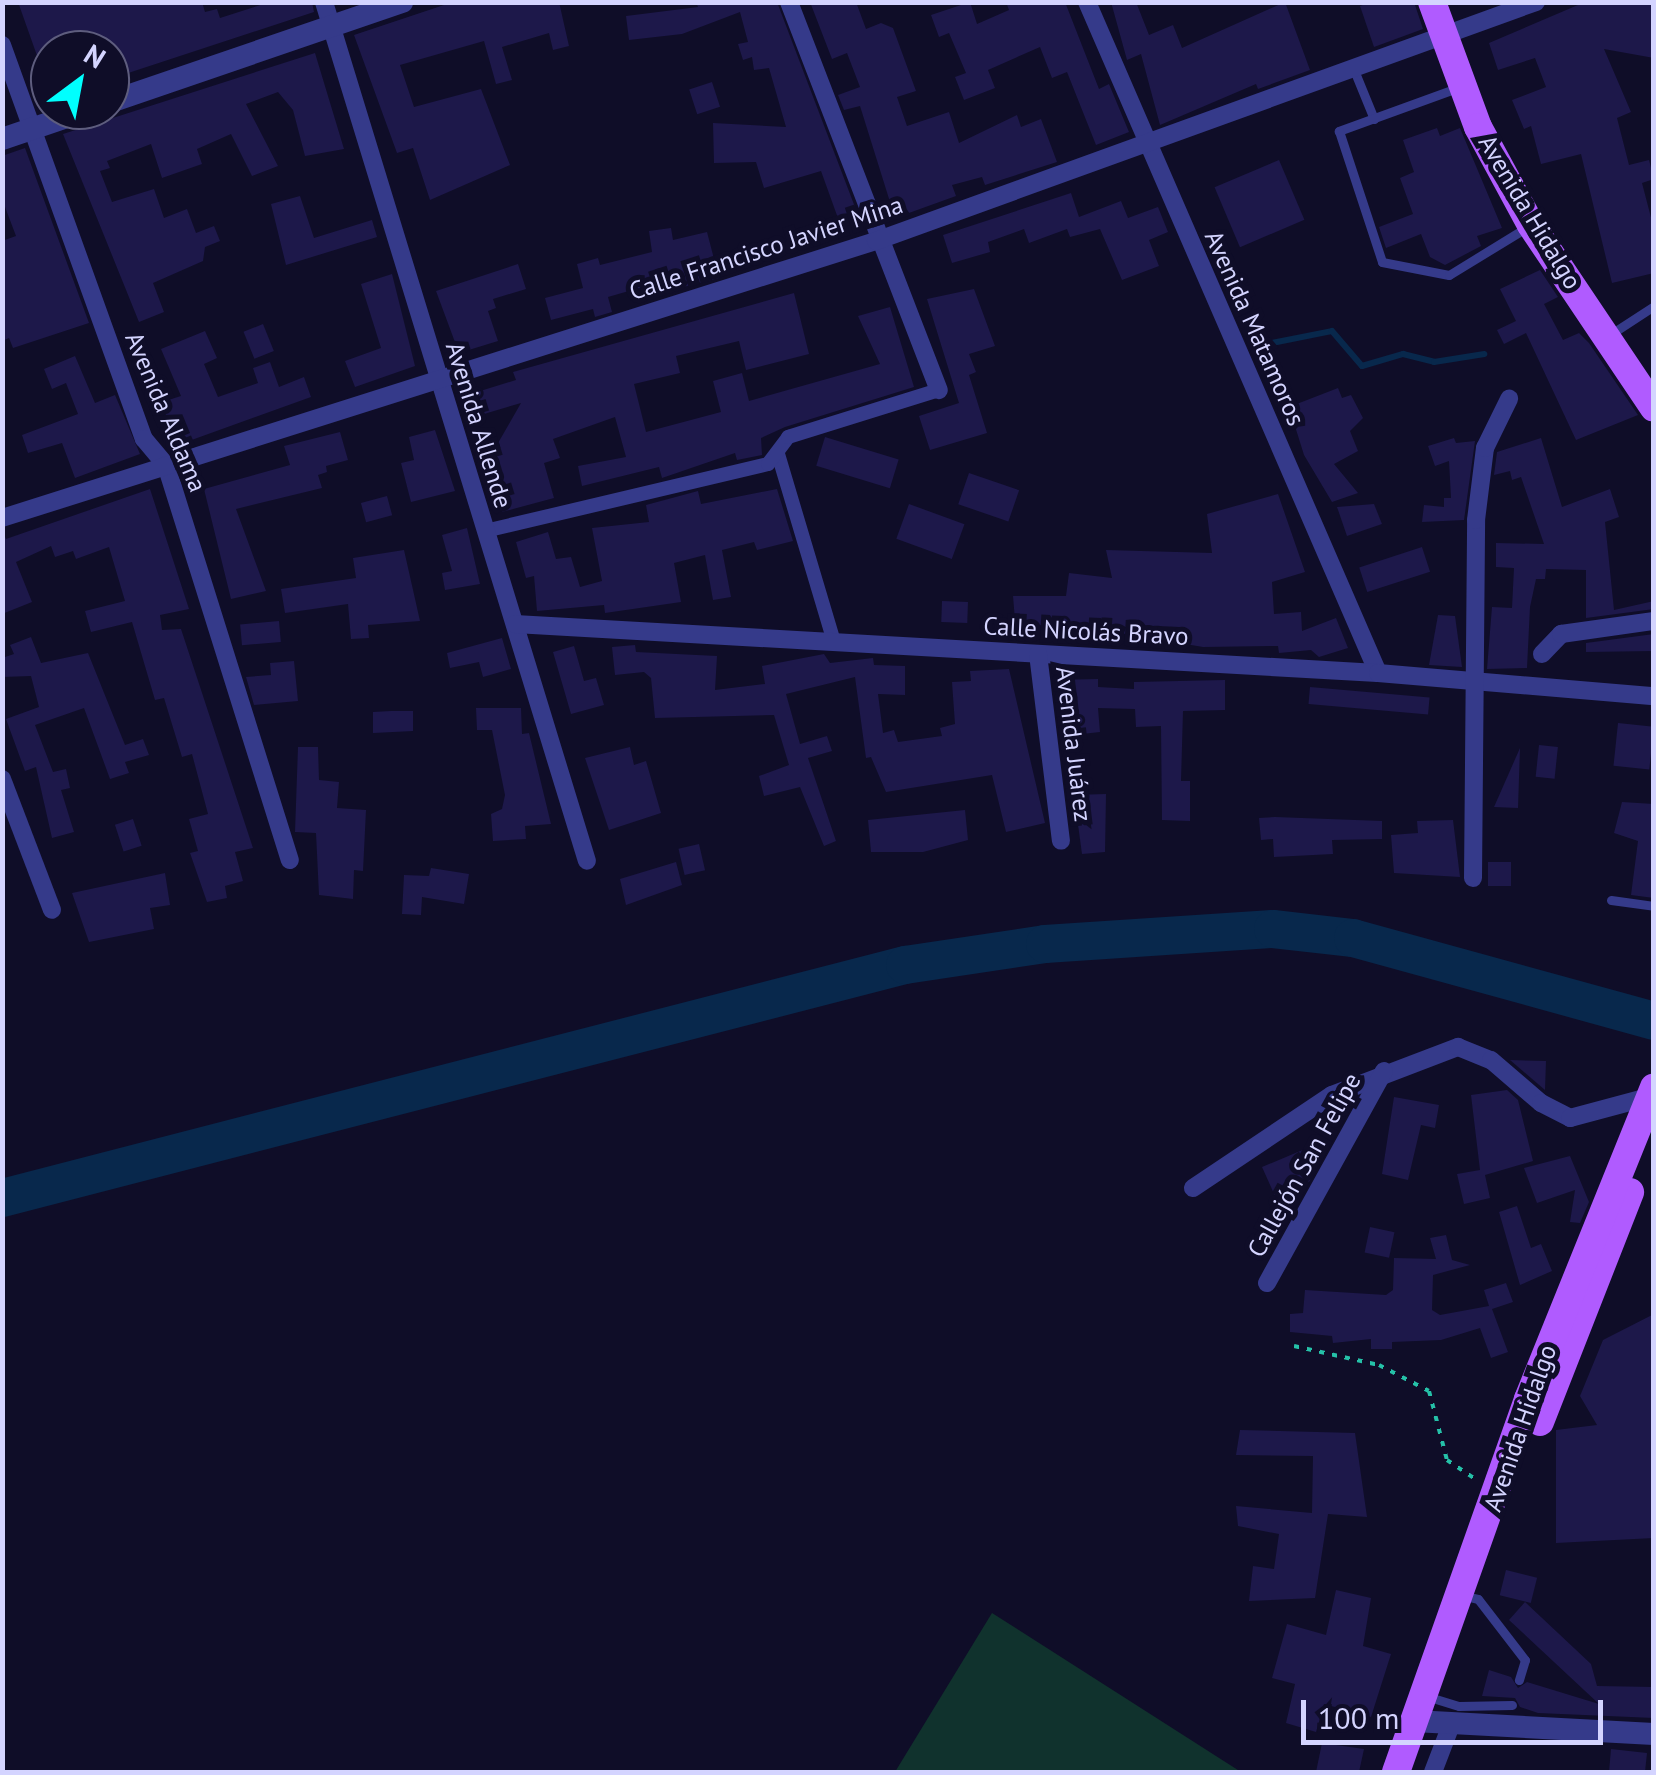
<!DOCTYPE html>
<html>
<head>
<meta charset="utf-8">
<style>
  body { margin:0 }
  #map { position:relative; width:1656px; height:1775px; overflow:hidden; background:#0f0d28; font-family:"PT Sans",sans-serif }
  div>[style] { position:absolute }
  .green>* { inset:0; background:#10322d }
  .stream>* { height:6px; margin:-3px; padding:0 3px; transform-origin:3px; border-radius:3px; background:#08284c }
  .river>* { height:38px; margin:-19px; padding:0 19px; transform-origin:19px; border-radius:19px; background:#08284c }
  .building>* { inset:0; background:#1d184a; transform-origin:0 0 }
  .path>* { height:4px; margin-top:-2px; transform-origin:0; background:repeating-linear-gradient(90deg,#25c1a8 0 5px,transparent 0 13px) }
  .service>* { height:9px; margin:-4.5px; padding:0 4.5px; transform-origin:4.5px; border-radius:4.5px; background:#353a8a }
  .pedestrian>* { height:14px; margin:-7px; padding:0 7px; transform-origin:7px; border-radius:7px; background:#353a8a }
  .minor>* { height:18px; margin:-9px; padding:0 9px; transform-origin:9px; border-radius:9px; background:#353a8a }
  .tertiary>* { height:22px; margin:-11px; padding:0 11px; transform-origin:11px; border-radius:11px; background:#353a8a }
  .primary>* { height:28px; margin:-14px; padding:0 14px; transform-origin:14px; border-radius:14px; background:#b05bff }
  span { translate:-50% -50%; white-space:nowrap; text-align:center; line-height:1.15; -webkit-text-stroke:10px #0f0d28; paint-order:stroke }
  .street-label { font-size:25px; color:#d4d4ff }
  .frame { position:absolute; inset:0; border:5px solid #d4d4ff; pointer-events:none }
  .north { position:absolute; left:30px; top:30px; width:100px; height:100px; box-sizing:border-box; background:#0f0d28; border:2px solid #5e5d7e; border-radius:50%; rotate:32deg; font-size:28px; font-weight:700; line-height:40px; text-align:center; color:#d4d4ff }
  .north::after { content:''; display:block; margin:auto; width:35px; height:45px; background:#00fffe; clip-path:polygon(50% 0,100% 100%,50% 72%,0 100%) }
  .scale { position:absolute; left:1301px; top:1700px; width:302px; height:45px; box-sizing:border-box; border:5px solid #d4d4ff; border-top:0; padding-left:12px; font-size:30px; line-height:35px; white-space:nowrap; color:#d4d4ff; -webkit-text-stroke:8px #0f0d28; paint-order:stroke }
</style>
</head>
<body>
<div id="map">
  <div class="green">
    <div style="clip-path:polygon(992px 1613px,1241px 1772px,895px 1772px)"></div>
  </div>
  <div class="stream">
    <div style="left:1257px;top:346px;width:76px;rotate:-11.3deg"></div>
    <div style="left:1332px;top:331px;width:46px;rotate:49.4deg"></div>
    <div style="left:1362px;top:366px;width:43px;rotate:-16.3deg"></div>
    <div style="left:1403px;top:354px;width:32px;rotate:14deg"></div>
    <div style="left:1434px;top:362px;width:51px;rotate:-9.1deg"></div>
  </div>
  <div class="river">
    <div style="left:2px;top:1198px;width:933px;rotate:-14.47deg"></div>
    <div style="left:905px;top:965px;width:142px;rotate:-8.5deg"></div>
    <div style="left:1045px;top:944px;width:228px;rotate:-3.8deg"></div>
    <div style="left:1273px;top:929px;width:81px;rotate:6.4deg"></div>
    <div style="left:1353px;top:938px;width:312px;rotate:15.4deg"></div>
  </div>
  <div class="building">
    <div style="clip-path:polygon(18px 2px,202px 2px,205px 12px,217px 9px,220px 18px,270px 2px,312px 2px,314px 12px,110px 79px,110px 50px,50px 50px,46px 81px)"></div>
    <div style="clip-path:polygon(453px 2px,559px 2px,569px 46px,553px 50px,549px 33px,502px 47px,512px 80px,496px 84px,484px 41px,400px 65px,414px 107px,481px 89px,510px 165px,430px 200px,413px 148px,397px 153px,354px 35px)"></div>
    <div style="clip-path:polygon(696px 2px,777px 2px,858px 215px,839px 221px,821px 171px,764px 188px,756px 162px,714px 163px,713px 123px,786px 127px,769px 68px,754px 70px,752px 57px,743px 60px,738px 44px,748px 42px,740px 12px,682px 34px,629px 40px,626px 16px,698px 7px)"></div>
    <div style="clip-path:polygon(810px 2px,856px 2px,866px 29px,881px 23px,893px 28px,916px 91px,897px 97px,907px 126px,949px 112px,959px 143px,1017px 115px,1021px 127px,1041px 119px,1057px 162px,985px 185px,982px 177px,952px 185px,956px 196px,895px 218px,860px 106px,844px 110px,838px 95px,860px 87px,847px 53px,832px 59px)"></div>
    <div style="clip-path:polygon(970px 2px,977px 24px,1009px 10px,1006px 2px,1065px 2px,1099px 89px,1109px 84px,1129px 132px,1096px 145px,1067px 72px,1052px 78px,1040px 47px,988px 70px,995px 88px,964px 100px,955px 77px,966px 73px,949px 33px,939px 37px,931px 15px)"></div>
    <div style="clip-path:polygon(1111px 2px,1136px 2px,1149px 35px,1173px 25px,1182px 48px,1285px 2px,1310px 70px,1258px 89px,1256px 84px,1160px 125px,1141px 54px,1127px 60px)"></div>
    <div style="clip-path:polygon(1371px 2px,1414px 2px,1423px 29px,1374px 47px,1360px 6px)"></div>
    <div style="clip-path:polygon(1585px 2px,1654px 2px,1654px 58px,1604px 49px,1631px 112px,1617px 118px,1629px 165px,1649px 160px,1654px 179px,1642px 183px,1654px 229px,1654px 273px,1612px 283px,1581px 154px,1541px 164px,1531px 126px,1524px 129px,1512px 100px,1546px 87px,1535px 58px,1498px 70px,1489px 43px)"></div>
    <div style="clip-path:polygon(315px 53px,344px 149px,305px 156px,293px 110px,278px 92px,246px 104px,278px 166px,252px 176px,231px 134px,197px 149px,202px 164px,162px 178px,151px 144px,107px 161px,110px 168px,100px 171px,112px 202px,154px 189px,164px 218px,187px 209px,196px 233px,214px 226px,220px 241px,205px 247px,203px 261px,153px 283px,164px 312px,139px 322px,63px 134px)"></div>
    <div style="left:712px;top:82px;width:26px;height:24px;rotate:72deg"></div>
    <div style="clip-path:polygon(1437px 128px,1440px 136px,1460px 128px,1502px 228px,1477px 236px,1481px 246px,1445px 265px,1430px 257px,1421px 234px,1386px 248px,1379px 227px,1413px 214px,1400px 178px,1414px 172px,1403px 140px)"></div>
    <div style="clip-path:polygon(25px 148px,89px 323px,13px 348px,9px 338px,2px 341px,2px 241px,16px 236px,2px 199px,2px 156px)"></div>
    <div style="left:1279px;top:160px;width:65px;height:70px;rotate:67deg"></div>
    <div style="clip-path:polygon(1071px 193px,1079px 217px,1121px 201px,1128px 218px,1158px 207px,1168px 232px,1149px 240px,1159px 266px,1122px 280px,1100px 229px,1070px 237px,1067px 229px,1029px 243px,1024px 229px,988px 242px,990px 252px,952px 263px,943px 235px)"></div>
    <div style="clip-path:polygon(300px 196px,314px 238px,372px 220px,377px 237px,286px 265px,271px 204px)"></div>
    <div style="clip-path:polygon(671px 228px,673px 240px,707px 232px,719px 278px,671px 290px,667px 280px,608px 297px,612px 312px,595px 317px,593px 309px,551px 320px,545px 298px,583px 288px,577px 264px,598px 258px,600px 265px,652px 252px,649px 231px)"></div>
    <div style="clip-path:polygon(518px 264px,526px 289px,493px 299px,496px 308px,488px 311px,498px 341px,459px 353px,436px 291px)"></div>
    <div style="clip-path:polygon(1540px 270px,1558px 297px,1544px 304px,1563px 340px,1579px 333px,1589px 343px,1638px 415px,1576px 440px,1526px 333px,1504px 344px,1497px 330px,1516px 321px,1500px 289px)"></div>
    <div style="clip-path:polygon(392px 274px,415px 366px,355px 387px,345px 361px,381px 348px,361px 284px)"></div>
    <div style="clip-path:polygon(974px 289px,995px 346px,969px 354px,976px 372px,969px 375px,987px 433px,930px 450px,919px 416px,959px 403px,927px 299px)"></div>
    <div style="clip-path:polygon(794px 293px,809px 354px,746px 370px,739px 341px,676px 356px,680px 373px,634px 384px,646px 432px,721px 412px,713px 381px,742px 373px,749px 401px,880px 364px,858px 316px,890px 307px,914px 387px,785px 427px,761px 438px,762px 455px,737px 460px,735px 453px,662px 478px,659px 467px,582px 486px,578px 466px,626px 457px,615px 417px,553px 439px,560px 458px,544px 463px,554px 498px,502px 512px,490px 457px,521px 403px,484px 414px,477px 392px,516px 380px,513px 372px)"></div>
    <div style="left:263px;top:324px;width:29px;height:21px;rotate:68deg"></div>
    <div style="clip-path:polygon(205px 331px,217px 358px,204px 364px,218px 397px,258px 383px,253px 368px,270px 362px,279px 387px,304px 377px,311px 397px,175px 446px,162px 402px,181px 396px,161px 349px)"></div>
    <div style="clip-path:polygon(75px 356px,95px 403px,115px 395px,140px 454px,75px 478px,62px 443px,28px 453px,22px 435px,78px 414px,66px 383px,52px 389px,44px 369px)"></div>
    <div style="clip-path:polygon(1338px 388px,1342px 398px,1351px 395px,1363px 418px,1350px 431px,1358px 451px,1334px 464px,1358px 493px,1332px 502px,1304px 455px,1289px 407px)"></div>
    <div style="clip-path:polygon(435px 430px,455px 491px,411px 502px,401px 463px,414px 460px,409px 437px)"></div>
    <div style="clip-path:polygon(340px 432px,348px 460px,326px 466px,327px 472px,318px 475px,322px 488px,236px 509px,266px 591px,231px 599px,204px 489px,290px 465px,284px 446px)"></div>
    <div style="left:825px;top:437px;width:77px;height:30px;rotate:17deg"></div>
    <div style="clip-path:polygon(1454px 438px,1456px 443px,1475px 441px,1464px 520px,1422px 522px,1424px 505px,1444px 507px,1444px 498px,1451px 498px,1449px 461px,1435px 466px,1428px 446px)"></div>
    <div style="clip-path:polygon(1541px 438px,1562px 507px,1610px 489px,1619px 517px,1605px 522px,1614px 610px,1654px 601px,1654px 609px,1586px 618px,1586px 570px,1546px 569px,1545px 579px,1536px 579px,1530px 607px,1527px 668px,1487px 669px,1492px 607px,1512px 608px,1514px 568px,1496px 567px,1496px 543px,1544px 544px,1521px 477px,1512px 480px,1510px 471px,1494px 475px,1497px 452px)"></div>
    <div style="left:969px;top:473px;width:53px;height:33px;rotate:19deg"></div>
    <div style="clip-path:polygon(150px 489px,189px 609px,160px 615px,162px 630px,181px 629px,253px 848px,235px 852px,243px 881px,225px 886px,227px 898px,207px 902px,190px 853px,198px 851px,189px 819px,208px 814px,192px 754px,182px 757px,164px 698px,155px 700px,132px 622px,91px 632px,85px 611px,125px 601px,109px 547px,76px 559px,73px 551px,55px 557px,51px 546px,16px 562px,32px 602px,2px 614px,2px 531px,6px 539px)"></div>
    <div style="clip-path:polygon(777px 489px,793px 541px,757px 550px,754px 542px,722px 550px,731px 597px,713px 600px,705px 555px,674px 563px,681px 602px,605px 613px,604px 605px,537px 611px,534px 576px,526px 578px,516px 542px,548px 532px,556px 559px,571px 557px,580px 587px,602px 581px,592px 528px,649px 522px,646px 505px,698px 491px,701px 504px)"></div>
    <div style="clip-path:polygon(1278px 494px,1305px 572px,1272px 582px,1274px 614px,1301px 612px,1302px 631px,1336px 618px,1348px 648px,1319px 657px,1311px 650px,1279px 653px,1278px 646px,1203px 647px,1091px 628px,1037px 625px,1037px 630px,1016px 632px,1013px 596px,1066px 596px,1069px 573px,1112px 578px,1106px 550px,1212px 553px,1207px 514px)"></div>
    <div style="left:387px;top:496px;width:20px;height:27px;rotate:75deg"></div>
    <div style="left:909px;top:504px;width:59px;height:37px;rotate:20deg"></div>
    <div style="clip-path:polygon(1374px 504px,1382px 524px,1347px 536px,1337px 507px)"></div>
    <div style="clip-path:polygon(467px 528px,480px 584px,445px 590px,442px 573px,452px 571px,442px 535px)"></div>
    <div style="left:1422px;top:547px;width:26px;height:66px;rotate:72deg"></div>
    <div style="clip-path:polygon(404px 550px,420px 621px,368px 625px,369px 638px,351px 639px,348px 604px,285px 613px,281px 589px,356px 578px,353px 558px)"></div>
    <div style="left:942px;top:601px;width:26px;height:21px;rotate:2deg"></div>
    <div style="clip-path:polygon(1438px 615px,1455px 616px,1462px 667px,1429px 665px)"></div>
    <div style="left:279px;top:621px;width:21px;height:39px;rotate:85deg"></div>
    <div style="clip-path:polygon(1654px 634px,1654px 651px,1586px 652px,1586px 643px)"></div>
    <div style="clip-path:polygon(31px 637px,41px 663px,88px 653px,125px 745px,143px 739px,149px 755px,125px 762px,129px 773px,110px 779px,84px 708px,35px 725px,53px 772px,66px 769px,70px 788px,61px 790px,74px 832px,52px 838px,36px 767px,25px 771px,6px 719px,39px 707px,31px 676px,2px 677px,2px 658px,14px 654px,10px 645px)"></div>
    <div style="clip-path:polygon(502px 638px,511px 669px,483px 677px,479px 662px,450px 668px,447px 653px)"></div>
    <div style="clip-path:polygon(635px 645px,636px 652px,717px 656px,715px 690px,765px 684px,762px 666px,824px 654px,830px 663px,873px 658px,874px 665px,905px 666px,905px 695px,878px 694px,883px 733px,894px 730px,898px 742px,942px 736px,940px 728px,955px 724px,952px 682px,971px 681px,970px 671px,1009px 669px,1045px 823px,1006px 832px,992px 775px,886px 792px,871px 757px,866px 758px,855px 677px,786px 694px,800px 744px,827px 736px,832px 751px,808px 758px,836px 841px,824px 846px,800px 787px,764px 796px,759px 776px,789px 765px,774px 715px,655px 718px,651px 678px,644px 672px,615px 675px,612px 647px)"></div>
    <div style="clip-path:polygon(574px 646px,584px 681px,596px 678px,604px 705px,571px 714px,553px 652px)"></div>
    <div style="clip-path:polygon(294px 661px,298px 701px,254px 705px,246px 677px,271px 675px,270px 663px)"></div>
    <div style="clip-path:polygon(1098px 679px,1098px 687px,1134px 689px,1134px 682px,1225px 680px,1225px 710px,1183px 711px,1181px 781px,1190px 781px,1190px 821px,1162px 820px,1161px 726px,1136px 727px,1135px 709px,1098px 708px,1100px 732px,1064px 736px,1057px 680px)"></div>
    <div style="left:1310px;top:687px;width:120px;height:17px;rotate:5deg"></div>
    <div style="clip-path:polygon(476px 708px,521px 708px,522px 734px,529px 733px,551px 824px,525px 826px,526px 839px,493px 841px,491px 814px,502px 809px,505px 795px,492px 730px,477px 730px)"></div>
    <div style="clip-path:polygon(391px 711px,413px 711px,413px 731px,373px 733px,373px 712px)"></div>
    <div style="left:1618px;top:723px;width:36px;height:43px;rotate:6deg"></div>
    <div style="left:1539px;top:745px;width:19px;height:32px;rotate:6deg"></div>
    <div style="clip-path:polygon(298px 747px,318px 747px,319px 780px,339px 782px,337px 808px,366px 810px,363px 871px,354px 870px,353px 899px,319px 895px,316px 833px,295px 832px)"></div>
    <div style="clip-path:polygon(630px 747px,634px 765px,646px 761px,661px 813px,609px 830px,585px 758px)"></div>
    <div style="clip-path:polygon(1520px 748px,1518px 808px,1494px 807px)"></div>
    <div style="clip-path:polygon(1106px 794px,1105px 852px,1082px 854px,1074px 795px)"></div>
    <div style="clip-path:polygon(1622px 802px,1654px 804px,1654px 898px,1631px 895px,1638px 841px,1614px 833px)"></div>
    <div style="clip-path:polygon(965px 810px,968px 840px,923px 852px,871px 852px,868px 820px)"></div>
    <div style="clip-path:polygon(1275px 817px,1382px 821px,1382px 839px,1332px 840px,1333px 854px,1274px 857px,1273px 839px,1261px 840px,1259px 818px)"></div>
    <div style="left:133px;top:819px;width:28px;height:19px;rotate:72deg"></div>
    <div style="clip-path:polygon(1453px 820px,1460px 877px,1394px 873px,1391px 835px,1418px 833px,1417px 821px)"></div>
    <div style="left:699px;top:844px;width:27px;height:21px;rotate:77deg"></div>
    <div style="clip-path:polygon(676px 862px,682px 885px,626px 905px,620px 879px)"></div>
    <div style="left:1511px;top:862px;width:24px;height:23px;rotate:90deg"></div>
    <div style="clip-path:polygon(431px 868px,469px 874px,464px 904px,422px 897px,421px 915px,402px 914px,404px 875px,429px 876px)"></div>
    <div style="clip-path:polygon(165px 873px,170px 905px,150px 908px,154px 929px,89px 942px,72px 893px)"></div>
    <div style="clip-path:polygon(1510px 1060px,1546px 1061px,1545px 1090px)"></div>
    <div style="clip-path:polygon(1507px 1090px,1518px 1100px,1533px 1161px,1485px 1175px,1490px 1198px,1464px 1204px,1457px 1174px,1480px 1170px,1471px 1095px)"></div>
    <div style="clip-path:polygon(1394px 1097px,1439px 1105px,1435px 1128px,1421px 1125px,1408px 1180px,1382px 1174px)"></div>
    <div style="clip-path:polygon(1312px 1146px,1319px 1163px,1309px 1182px,1275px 1196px,1262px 1167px)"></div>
    <div style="clip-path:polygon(1570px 1156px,1589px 1202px,1580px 1223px,1570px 1222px,1575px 1190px,1537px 1203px,1524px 1168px)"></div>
    <div style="clip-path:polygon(1517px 1206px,1531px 1248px,1541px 1244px,1552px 1271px,1520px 1285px,1499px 1212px)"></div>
    <div style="left:1370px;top:1227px;width:25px;height:26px;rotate:12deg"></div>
    <div style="clip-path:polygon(1446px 1235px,1452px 1260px,1470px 1265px,1433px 1275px,1432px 1310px,1440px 1315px,1489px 1306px,1484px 1290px,1506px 1283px,1513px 1302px,1492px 1309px,1508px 1352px,1491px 1358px,1480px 1328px,1441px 1340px,1392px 1342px,1392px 1349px,1371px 1349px,1371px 1339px,1333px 1343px,1332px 1336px,1290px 1332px,1290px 1314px,1303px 1313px,1305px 1290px,1386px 1295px,1393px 1290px,1394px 1258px,1436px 1259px,1430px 1238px)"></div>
    <div style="clip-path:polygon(1654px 1314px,1654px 1538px,1556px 1543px,1556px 1430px,1597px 1425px,1580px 1396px,1603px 1340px)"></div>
    <div style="clip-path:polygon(1240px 1430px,1355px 1433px,1367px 1517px,1328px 1514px,1315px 1598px,1249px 1601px,1253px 1566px,1274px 1569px,1279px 1534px,1238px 1526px,1236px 1506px,1312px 1513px,1313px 1456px,1236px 1455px)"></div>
    <div style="left:1506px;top:1570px;width:32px;height:26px;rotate:14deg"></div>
    <div style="clip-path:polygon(1336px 1590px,1371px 1598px,1363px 1646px,1391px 1654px,1371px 1717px,1324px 1704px,1316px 1732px,1286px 1723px,1295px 1684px,1272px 1678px,1287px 1624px,1326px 1635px)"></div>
    <div style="clip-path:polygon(1525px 1602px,1591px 1664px,1597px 1686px,1654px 1687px,1654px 1718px,1538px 1713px,1520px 1707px,1515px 1698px,1482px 1696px,1489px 1670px,1511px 1677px,1518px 1688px,1527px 1682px,1599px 1704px,1509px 1620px)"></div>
    <div style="clip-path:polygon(1322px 1743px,1364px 1749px,1359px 1772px,1316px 1772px)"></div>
    <div style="clip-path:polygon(1611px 1749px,1647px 1753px,1645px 1772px,1609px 1772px)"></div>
  </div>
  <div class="path">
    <div style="left:1294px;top:1346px;width:87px;rotate:12.6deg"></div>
    <div style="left:1379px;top:1365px;width:56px;rotate:27.5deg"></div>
    <div style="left:1429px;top:1391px;width:71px;rotate:75.4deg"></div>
    <div style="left:1447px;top:1460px;width:32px;rotate:34deg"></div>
  </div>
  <div class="service">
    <div style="left:1354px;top:70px;width:53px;rotate:67.8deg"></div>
    <div style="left:1457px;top:88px;width:126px;rotate:160deg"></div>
    <div style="left:1339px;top:131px;width:138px;rotate:71.8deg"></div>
    <div style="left:1382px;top:262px;width:68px;rotate:11deg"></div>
    <div style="left:1449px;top:275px;width:94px;rotate:-31.5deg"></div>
    <div style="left:1611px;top:334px;width:51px;rotate:-33.1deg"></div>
    <div style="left:1611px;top:900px;width:43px;rotate:7.9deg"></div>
    <div style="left:1465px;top:1596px;width:13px;rotate:13deg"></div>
    <div style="left:1478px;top:1599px;width:77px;rotate:52.4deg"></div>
    <div style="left:1525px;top:1660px;width:21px;rotate:107deg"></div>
    <div style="left:1426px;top:1696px;width:34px;rotate:17deg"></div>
    <div style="left:1459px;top:1706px;width:53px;rotate:-1.1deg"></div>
  </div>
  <div class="pedestrian">
    <div style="left:778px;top:454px;width:196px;rotate:73.4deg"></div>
    <div style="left:485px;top:531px;width:291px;rotate:-13.3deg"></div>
    <div style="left:768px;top:464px;width:34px;rotate:-53deg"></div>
    <div style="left:788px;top:437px;width:158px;rotate:-17.3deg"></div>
  </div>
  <div class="minor">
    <div style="left:324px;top:2px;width:898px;rotate:72.98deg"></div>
    <div style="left:789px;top:2px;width:416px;rotate:68.9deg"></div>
    <div style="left:1087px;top:2px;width:731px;rotate:66.55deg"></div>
    <div style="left:2px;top:45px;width:419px;rotate:70.2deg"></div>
    <div style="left:144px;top:439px;width:34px;rotate:50deg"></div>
    <div style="left:166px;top:465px;width:414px;rotate:72.6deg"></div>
    <div style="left:2px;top:518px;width:917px;rotate:-17.59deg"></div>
    <div style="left:876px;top:241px;width:702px;rotate:-19.91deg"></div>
    <div style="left:515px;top:624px;width:864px;rotate:3.25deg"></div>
    <div style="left:1378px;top:673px;width:277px;rotate:4.8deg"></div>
    <div style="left:1038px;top:654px;width:188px;rotate:83deg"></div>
    <div style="left:1542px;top:654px;width:28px;rotate:-46deg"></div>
    <div style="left:1561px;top:634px;width:94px;rotate:-8deg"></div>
    <div style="left:2px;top:779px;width:140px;rotate:69.1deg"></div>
    <div style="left:1473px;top:878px;width:358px;rotate:-89.5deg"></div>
    <div style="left:1476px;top:520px;width:73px;rotate:-82.9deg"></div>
    <div style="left:1485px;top:448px;width:55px;rotate:-63.9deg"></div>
    <div style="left:1193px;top:1188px;width:167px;rotate:-33.8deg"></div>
    <div style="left:1332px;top:1095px;width:135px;rotate:-20.9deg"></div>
    <div style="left:1458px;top:1047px;width:35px;rotate:22deg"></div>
    <div style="left:1491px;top:1060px;width:66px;rotate:40.7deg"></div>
    <div style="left:1541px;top:1103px;width:33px;rotate:27deg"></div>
    <div style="left:1570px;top:1118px;width:85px;rotate:-15deg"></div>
    <div style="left:1267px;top:1283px;width:242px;rotate:-61.1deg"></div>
    <div style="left:1433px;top:1772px;width:50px;rotate:-69deg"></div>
  </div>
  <div class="tertiary">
    <div style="left:110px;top:102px;width:309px;rotate:-18.9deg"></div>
    <div style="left:2px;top:139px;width:90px;rotate:-18.8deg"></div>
    <div style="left:1414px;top:1721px;width:240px;rotate:3.1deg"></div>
  </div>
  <div class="primary">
    <div style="left:1432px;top:2px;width:133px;rotate:69.8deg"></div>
    <div style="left:1478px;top:127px;width:111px;rotate:61.6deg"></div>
    <div style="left:1531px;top:225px;width:220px;rotate:56.1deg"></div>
    <div style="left:1540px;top:1422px;width:247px;rotate:-68.6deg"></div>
    <div style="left:1396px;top:1772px;width:396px;rotate:-70.5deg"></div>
    <div style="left:1528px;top:1399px;width:336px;rotate:-68deg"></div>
  </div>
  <div class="street-label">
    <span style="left:1530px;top:212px;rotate:59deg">Avenida Hidalgo</span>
    <span style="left:766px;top:248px;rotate:-18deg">Calle Francisco Javier Mina</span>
    <span style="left:1255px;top:328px;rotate:66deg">Avenida Matamoros</span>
    <span style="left:166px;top:412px;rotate:67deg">Avenida Aldama</span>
    <span style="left:479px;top:425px;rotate:73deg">Avenida Allende</span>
    <span style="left:1086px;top:631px;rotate:3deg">Calle Nicolás Bravo</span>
    <span style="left:1074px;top:744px;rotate:83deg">Avenida Juárez</span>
    <span style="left:1304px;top:1165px;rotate:-61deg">Callejón San Felipe</span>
    <span style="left:1520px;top:1428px;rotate:-71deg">Avenida Hidalgo</span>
  </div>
  <div class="frame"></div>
  <div class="north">N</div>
  <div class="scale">100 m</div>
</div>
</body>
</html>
